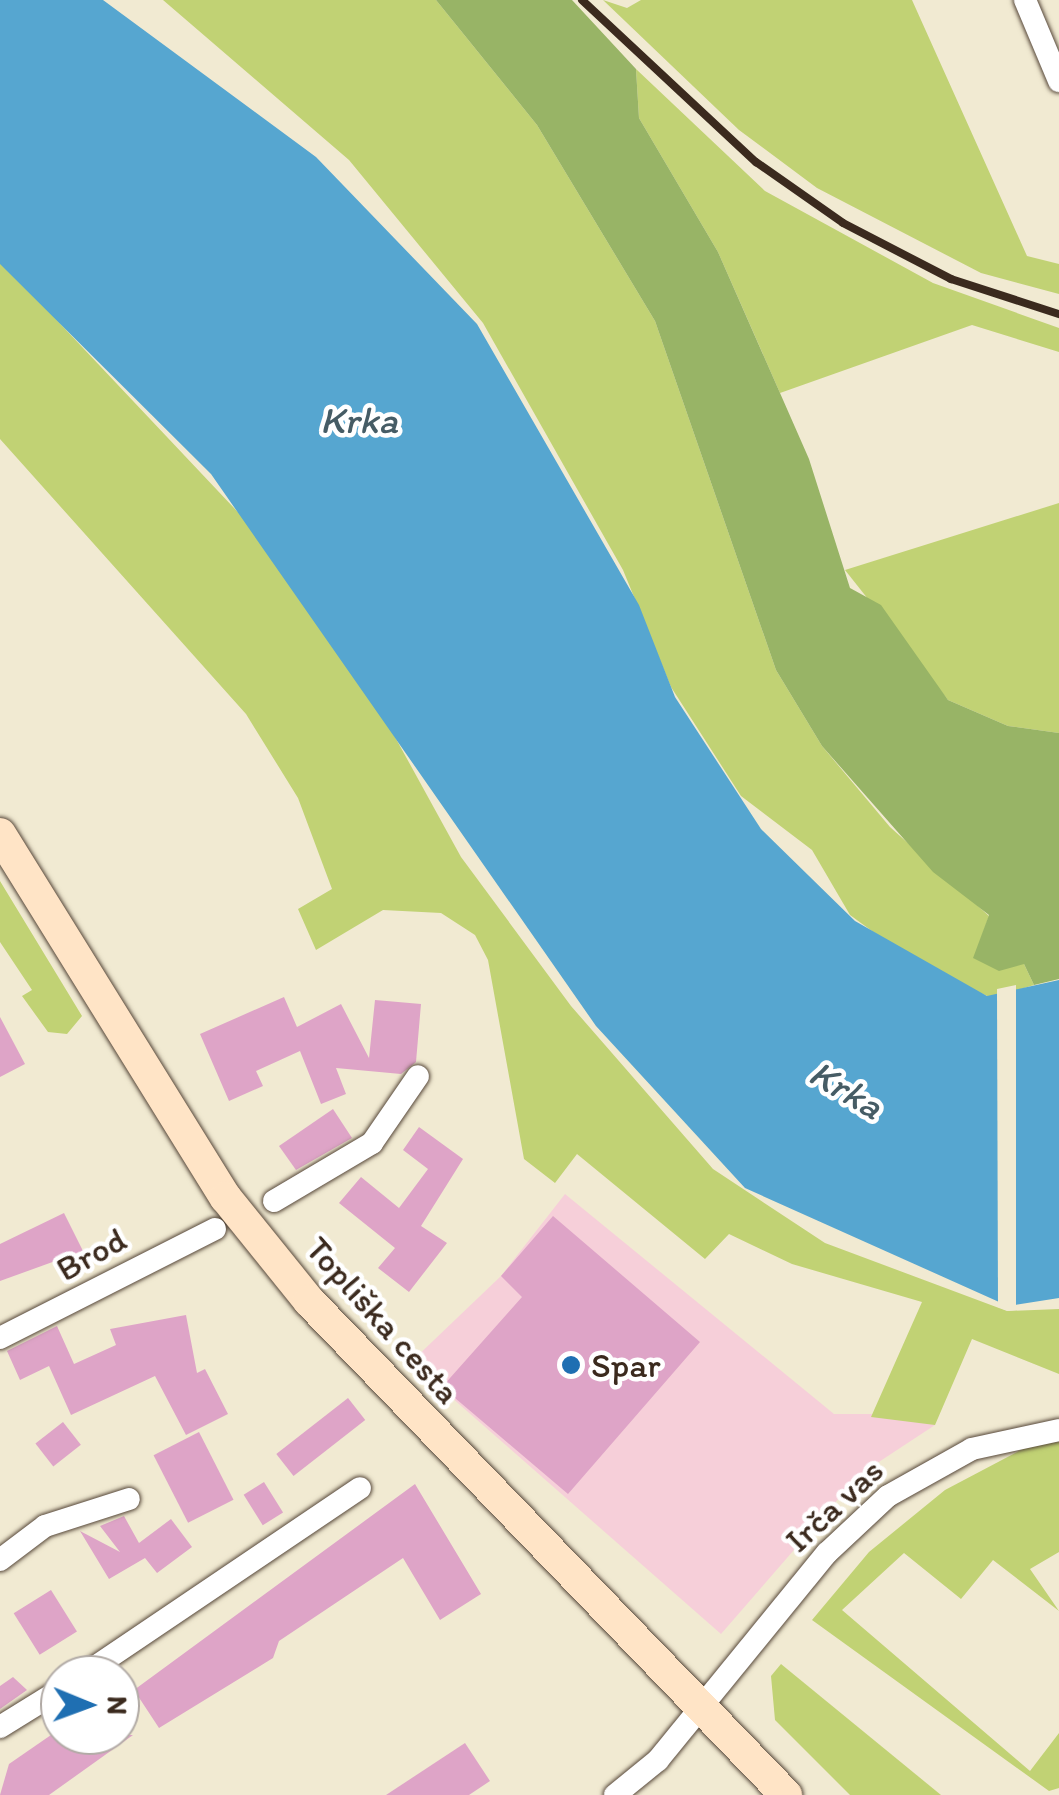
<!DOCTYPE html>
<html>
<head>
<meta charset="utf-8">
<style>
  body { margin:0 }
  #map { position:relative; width:1059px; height:1795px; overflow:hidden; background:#f1ead2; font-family:Itim,sans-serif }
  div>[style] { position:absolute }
  .built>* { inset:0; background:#f6cfd9 }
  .green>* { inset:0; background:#c1d274 }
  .forest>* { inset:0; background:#98b466 }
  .water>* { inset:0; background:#56a6d0 }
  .pier>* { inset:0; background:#f1ead2 }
  .building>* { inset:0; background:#dea4c7; transform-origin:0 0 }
  .roads { filter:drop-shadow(0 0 2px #564739) drop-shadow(0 0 2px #564739) }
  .minor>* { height:22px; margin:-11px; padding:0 11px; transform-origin:11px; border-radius:11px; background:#fff }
  .secondary>* { height:32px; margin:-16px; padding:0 16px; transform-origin:16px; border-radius:16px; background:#ffe4c6 }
  .rail>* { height:8px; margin:-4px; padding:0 4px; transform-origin:4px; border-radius:4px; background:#3b2a1e }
  .dots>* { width:28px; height:28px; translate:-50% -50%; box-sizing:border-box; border:5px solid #fff; border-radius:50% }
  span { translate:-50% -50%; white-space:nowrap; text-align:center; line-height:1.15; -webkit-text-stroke:9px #fff; paint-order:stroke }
  .street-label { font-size:35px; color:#3b2a1e }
  .poi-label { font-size:35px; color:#3b2a1e }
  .left { translate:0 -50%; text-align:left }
  .water-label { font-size:38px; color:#465c65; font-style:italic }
  .north { position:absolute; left:40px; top:1655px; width:100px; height:100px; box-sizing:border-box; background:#fff; border:2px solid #b1aaa5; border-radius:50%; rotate:91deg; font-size:28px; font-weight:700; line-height:40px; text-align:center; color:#3b2a1e }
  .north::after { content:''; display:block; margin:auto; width:35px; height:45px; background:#1f6fb2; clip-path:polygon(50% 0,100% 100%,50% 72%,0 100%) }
</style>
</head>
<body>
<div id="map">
  <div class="built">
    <div style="clip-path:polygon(565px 1194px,834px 1414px,904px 1414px,935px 1425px,859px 1475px,721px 1634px,411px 1362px,501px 1276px)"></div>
  </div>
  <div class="green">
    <div style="clip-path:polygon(163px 0,436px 0,537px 125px,655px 321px,776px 670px,822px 746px,890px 827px,989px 916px,974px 958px,1024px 964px,1034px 985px,992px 998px,924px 969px,850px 915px,812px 850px,741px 796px,671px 687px,623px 570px,483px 323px,349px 160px)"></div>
    <div style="clip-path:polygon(603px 0,627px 8px,641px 0,912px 0,1027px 256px,1059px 264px,1059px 294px,981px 273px,817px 188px,739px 130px)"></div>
    <div style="clip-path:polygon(636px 69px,765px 191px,933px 283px,1059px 328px,1059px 352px,972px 325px,780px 393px,718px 252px,639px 118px)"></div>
    <div style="clip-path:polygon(0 260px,318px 597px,461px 857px,571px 1006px,713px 1169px,825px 1243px,1007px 1311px,1059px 1309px,1059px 1374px,972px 1339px,935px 1425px,871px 1417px,922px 1302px,792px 1264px,729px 1234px,705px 1259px,577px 1154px,555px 1183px,524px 1159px,488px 960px,475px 935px,441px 913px,383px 910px,316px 950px,298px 909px,332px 889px,298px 798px,246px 714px,0 439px)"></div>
    <div style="clip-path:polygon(1059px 503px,1059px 733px,1008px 726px,948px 700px,845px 570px)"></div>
    <div style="clip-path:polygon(0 881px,82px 1016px,67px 1034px,48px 1032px,22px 996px,32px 990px,0 942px)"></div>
    <div style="clip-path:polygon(1059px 1442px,1059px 1552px,1030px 1569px,1059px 1611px,993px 1560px,961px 1599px,904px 1553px,842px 1610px,1030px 1771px,1059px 1733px,1059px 1788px,1049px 1791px,812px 1620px,869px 1552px,945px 1490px,1032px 1444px)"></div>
    <div style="clip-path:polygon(781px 1664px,941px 1795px,850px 1795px,775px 1720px,771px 1676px)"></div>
  </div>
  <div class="forest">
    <div style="clip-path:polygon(436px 0,572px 0,636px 69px,639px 118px,718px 252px,809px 459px,850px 588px,881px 605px,948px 700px,1008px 726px,1059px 733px,1059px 979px,1034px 985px,1024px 964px,999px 971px,973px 958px,989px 915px,933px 872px,822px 746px,776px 670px,655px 321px,537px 125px)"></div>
  </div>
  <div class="water">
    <div style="clip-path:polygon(0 0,103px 0,316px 157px,477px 324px,639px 605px,675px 697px,761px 829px,855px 921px,987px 996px,1059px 980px,1059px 1298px,1008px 1306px,745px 1188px,596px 1026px,211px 474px,0 264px)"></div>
  </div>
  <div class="pier">
    <div style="clip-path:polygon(1016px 985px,1016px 1310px,1008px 1311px,998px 1307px,997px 989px)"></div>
  </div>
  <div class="building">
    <div style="clip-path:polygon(284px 997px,297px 1027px,341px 1004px,369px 1058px,375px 1000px,421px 1004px,416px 1062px,401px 1074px,336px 1068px,346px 1094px,321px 1104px,300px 1051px,256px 1071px,263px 1086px,229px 1101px,200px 1034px)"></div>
    <div style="clip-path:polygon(0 1017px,25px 1064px,0 1077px)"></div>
    <div style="clip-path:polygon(333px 1109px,352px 1138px,296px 1170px,279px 1146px)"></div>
    <div style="clip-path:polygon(419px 1127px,463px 1159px,421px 1226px,447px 1243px,409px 1292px,378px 1268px,395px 1248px,339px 1203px,361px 1177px,399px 1208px,428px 1169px,403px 1150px)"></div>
    <div style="clip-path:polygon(64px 1213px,83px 1251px,0 1281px,0 1244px)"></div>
    <div style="clip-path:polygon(553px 1216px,700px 1342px,568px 1494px,442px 1387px,522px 1297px,501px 1276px)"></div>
    <div style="clip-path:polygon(186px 1315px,197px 1373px,205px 1369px,228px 1414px,186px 1435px,155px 1376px,71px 1415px,49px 1366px,20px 1380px,7px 1351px,57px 1326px,74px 1364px,116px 1345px,110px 1329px)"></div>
    <div style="left:348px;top:1398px;width:28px;height:91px;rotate:52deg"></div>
    <div style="left:63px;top:1422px;width:29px;height:35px;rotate:52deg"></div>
    <div style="left:199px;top:1432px;width:76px;height:51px;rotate:63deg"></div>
    <div style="left:264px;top:1482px;width:36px;height:24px;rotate:58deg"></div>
    <div style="clip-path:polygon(415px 1484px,481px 1594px,440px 1620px,403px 1558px,279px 1641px,273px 1658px,159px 1728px,134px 1690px)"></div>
    <div style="clip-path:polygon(124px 1516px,139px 1543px,171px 1519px,192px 1547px,157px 1573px,145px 1558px,109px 1579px,80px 1531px,120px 1552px,100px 1526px)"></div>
    <div style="left:51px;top:1590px;width:49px;height:44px;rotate:58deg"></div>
    <div style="clip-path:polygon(13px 1677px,27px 1690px,0 1709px,0 1686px)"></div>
    <div style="clip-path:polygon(51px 1735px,133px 1735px,49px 1795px,0 1795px,9px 1764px)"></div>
    <div style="clip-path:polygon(465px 1743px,490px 1781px,469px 1795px,386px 1795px)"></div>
  </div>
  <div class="roads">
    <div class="minor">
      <div style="left:1025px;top:0;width:88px;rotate:67.2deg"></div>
      <div style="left:274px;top:1201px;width:114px;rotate:-30.6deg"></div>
      <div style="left:372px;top:1143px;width:81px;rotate:-55.5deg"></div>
      <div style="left:0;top:1338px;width:241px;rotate:-26.9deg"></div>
      <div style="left:0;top:1560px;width:56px;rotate:-37.1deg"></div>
      <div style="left:45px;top:1526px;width:88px;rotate:-17.8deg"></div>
      <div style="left:83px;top:1675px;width:334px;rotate:-34deg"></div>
      <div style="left:0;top:1727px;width:70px;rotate:-31.7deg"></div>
      <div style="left:615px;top:1795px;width:55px;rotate:-39.1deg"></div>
      <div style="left:658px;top:1760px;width:267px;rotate:-50.8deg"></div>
      <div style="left:827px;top:1553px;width:83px;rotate:-43.1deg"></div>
      <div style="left:888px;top:1496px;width:96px;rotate:-29.2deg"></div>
      <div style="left:972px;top:1449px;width:89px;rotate:-12.3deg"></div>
    </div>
    <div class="secondary">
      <div style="left:0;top:834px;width:428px;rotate:58.2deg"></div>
      <div style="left:226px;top:1198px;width:132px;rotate:51.1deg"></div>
      <div style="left:309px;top:1301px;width:687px;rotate:46deg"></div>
    </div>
  </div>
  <div class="rail">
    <div style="left:582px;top:0;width:238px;rotate:43deg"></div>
    <div style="left:756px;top:162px;width:106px;rotate:35deg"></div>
    <div style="left:843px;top:223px;width:122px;rotate:27.4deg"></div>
    <div style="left:951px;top:279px;width:114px;rotate:18deg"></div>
  </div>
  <div class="dots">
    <div style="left:571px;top:1365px;background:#1f6fb2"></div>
  </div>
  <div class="street-label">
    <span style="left:91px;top:1254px;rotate:-29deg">Brod</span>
    <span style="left:383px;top:1320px;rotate:48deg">Topliška cesta</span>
    <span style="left:834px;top:1505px;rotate:-43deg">Irča vas</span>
  </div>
  <div class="poi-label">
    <span class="left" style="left:591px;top:1365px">Spar</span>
  </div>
  <div class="water-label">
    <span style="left:359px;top:421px">Krka</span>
    <span style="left:846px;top:1090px;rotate:31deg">Krka</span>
  </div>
  <div class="north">N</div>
</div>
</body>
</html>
